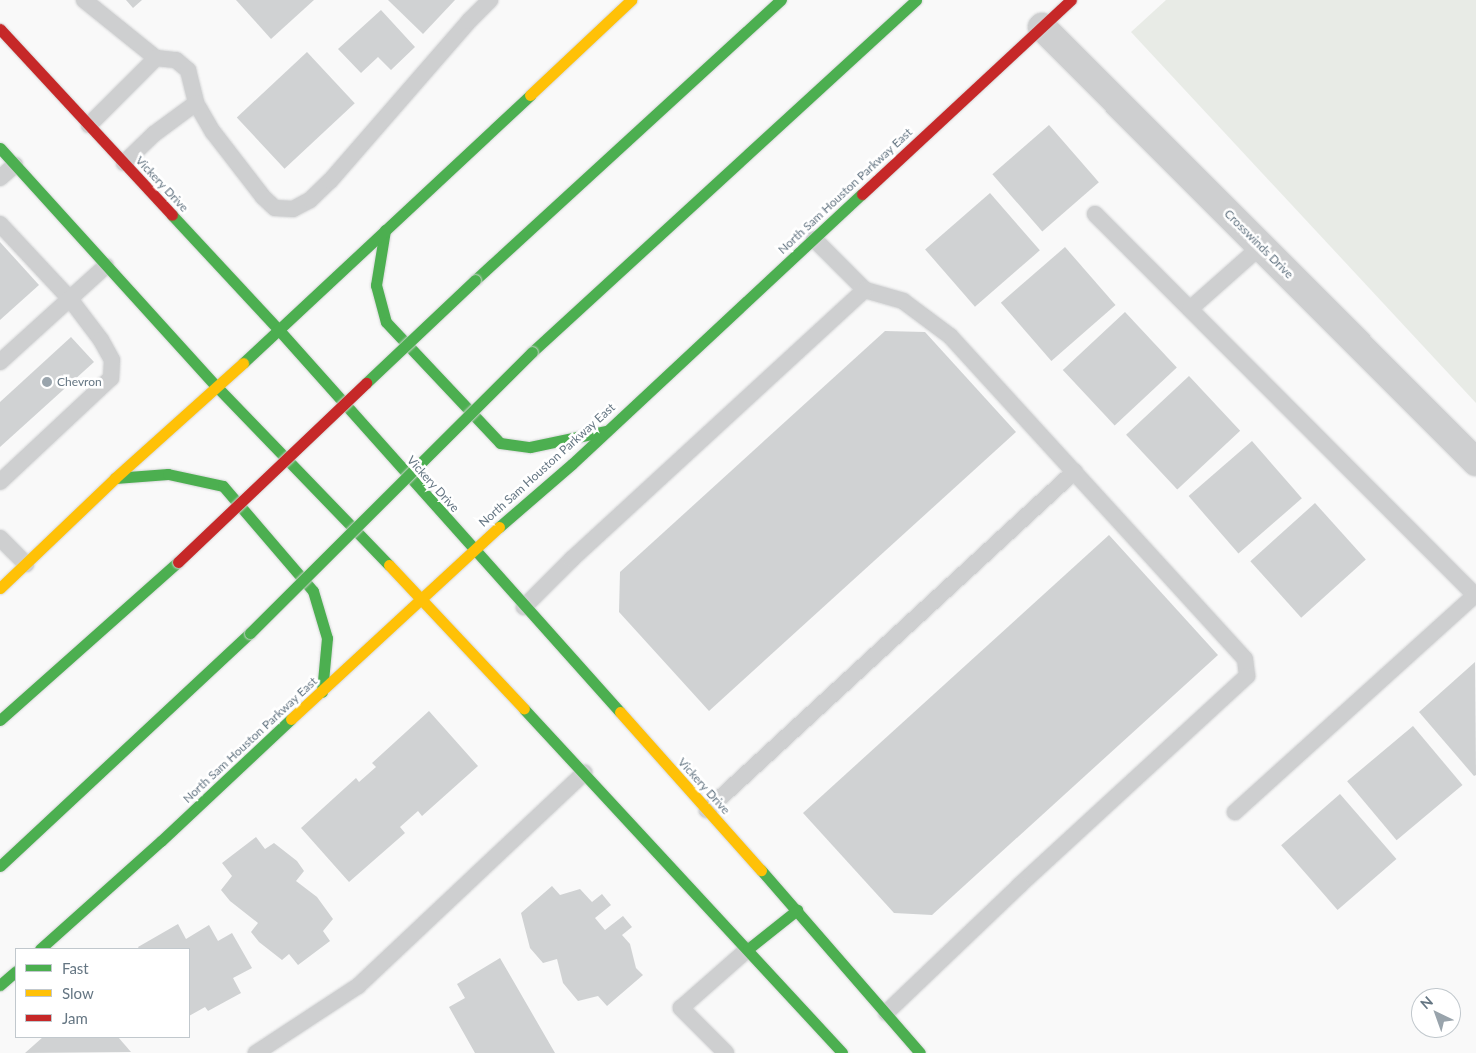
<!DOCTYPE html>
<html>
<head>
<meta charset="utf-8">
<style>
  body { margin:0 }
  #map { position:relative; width:1476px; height:1053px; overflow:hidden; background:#f9f9f9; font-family:Lato,sans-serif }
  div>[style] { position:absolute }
  .green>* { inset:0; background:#e8ebe6 }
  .building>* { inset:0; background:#d0d2d3; transform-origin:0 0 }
  .roads { filter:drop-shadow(0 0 1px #d5d6d7) drop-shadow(0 0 1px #d5d6d7) }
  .lane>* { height:16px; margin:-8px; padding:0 8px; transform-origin:8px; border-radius:8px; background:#cecfd0 }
  .street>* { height:28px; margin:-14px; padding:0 14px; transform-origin:14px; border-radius:14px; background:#cecfd0 }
  .fast>* { height:11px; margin:-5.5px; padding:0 5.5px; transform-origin:5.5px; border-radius:5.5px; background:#4caf50 }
  .slow>* { height:11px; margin:-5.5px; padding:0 5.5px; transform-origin:5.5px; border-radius:5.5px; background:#ffc107 }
  .jam>* { height:11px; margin:-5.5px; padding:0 5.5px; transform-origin:5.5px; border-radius:5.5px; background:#c62828 }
  .bridges { filter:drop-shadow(0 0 1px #d5d6d6) drop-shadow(0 0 1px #d5d6d6) }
  .fast-bridge>* { height:11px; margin:-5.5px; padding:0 5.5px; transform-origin:5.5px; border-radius:5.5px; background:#4caf50 }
  .jam-bridge>* { height:11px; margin:-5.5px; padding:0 5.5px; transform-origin:5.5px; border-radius:5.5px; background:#c62828 }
  .dots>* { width:14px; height:14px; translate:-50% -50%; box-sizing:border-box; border:2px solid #fff; border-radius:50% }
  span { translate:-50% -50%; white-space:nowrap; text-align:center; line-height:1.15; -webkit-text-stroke:5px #fff; paint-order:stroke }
  .street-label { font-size:12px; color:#657683 }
  .poi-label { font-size:12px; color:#657683 }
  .left { translate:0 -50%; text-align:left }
  .legend { position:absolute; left:15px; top:948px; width:175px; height:90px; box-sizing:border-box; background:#fff; border:1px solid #c1c8cd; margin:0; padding:6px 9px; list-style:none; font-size:15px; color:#657683 }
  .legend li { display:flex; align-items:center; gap:10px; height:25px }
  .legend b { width:25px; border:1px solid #c1c8cd }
  .north { position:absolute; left:1411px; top:988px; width:50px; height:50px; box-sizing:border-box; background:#fff; border:1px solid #c1c8cd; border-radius:50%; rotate:318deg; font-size:14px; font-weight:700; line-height:20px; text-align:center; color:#657683 }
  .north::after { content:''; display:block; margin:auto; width:18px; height:22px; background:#99a4ac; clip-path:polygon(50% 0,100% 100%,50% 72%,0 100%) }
</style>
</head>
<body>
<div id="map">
  <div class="green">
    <div style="clip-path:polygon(1166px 0,1476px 0,1476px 403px,1131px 32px)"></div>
  </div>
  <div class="building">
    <div style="clip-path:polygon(126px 0,142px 0,133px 8px)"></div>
    <div style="clip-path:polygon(236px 0,314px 0,271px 39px)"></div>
    <div style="clip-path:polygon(388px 0,455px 0,423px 34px)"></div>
    <div style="clip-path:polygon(381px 10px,415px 47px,391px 70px,378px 57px,361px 73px,338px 49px)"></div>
    <div style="left:307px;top:52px;width:70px;height:96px;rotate:47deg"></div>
    <div style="left:1049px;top:125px;width:76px;height:75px;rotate:49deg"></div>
    <div style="left:990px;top:193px;width:76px;height:86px;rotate:49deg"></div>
    <div style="clip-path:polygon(0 242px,39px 285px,0 320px)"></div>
    <div style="left:1065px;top:247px;width:77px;height:85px;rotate:49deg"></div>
    <div style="left:1125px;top:312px;width:76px;height:85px;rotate:47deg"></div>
    <div style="clip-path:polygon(885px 331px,925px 332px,1016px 432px,709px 711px,619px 612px,620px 572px)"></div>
    <div style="clip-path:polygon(71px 337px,94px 362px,0 447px,0 402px)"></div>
    <div style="left:1189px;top:376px;width:75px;height:86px;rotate:47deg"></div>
    <div style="left:1252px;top:441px;width:76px;height:84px;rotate:49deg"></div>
    <div style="left:1315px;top:503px;width:76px;height:87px;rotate:48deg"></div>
    <div style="clip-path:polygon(1109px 535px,1218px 655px,932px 915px,894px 913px,803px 813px)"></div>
    <div style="clip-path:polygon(1475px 662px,1476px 775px,1474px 776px,1419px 712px)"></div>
    <div style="clip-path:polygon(429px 711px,478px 766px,422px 816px,418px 811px,400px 827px,405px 833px,349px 882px,301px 828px,356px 778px,359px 782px,376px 767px,372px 763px)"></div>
    <div style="left:1413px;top:726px;width:77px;height:86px;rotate:50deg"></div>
    <div style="left:1340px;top:794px;width:86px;height:78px;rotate:49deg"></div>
    <div style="clip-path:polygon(256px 837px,265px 849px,274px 843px,297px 861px,304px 871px,296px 881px,317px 897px,333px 919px,323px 931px,330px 941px,298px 965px,289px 954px,282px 960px,259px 942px,251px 932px,258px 923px,230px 901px,221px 890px,232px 876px,222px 863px)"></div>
    <div style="clip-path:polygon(552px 886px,560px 895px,580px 889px,592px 902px,602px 894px,611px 905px,595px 918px,605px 930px,623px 916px,632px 927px,622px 935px,630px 944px,636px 968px,643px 975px,607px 1006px,598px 996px,578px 1001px,563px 983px,557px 959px,543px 963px,530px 948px,521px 913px)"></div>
    <div style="clip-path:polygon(178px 924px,186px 939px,209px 925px,218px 941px,232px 933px,252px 968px,233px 978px,241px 993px,208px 1011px,205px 1007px,189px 1016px,189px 949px,139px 949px,138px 947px)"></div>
    <div style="clip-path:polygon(500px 958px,555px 1053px,475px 1053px,449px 1007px,465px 998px,457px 984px)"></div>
    <div style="clip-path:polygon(43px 1037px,118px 1037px,131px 1052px,25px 1053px)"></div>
  </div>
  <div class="roads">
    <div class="lane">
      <div style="left:84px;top:0;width:92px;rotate:38.9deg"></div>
      <div style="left:156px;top:58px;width:20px;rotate:6deg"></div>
      <div style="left:176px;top:60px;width:16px;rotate:40deg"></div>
      <div style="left:188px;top:70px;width:34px;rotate:76deg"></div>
      <div style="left:196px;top:103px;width:34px;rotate:60deg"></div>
      <div style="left:213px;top:132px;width:82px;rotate:52.4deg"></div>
      <div style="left:263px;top:197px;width:16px;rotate:43deg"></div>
      <div style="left:275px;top:208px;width:18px;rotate:3deg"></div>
      <div style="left:293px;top:209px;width:19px;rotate:-28deg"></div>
      <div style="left:310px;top:200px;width:28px;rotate:-44deg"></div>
      <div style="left:330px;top:181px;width:212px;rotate:-49deg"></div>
      <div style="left:469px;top:21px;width:30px;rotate:-45deg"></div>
      <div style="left:89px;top:125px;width:95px;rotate:-45deg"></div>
      <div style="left:124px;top:163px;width:42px;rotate:-44deg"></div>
      <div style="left:154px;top:134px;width:52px;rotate:-36.4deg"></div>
      <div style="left:0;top:178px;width:20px;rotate:-41deg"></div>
      <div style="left:1095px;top:214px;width:540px;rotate:45.08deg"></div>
      <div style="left:0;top:224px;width:103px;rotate:47deg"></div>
      <div style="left:70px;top:299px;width:51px;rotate:52.9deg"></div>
      <div style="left:101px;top:340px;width:23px;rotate:61deg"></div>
      <div style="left:112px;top:360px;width:18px;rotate:93deg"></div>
      <div style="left:111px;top:378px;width:152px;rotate:136.9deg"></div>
      <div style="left:814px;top:239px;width:72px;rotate:45deg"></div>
      <div style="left:865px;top:290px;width:40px;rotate:16deg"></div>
      <div style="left:903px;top:301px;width:59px;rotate:36.7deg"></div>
      <div style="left:950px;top:336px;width:437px;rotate:47.6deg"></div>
      <div style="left:1245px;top:659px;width:17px;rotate:83deg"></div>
      <div style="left:1247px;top:676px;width:309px;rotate:137.4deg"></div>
      <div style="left:1020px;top:885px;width:185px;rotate:136.3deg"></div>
      <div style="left:1190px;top:309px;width:95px;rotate:-41.6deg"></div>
      <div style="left:0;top:362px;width:143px;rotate:-42.2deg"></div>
      <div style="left:0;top:538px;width:37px;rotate:45deg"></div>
      <div style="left:524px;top:607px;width:68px;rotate:-45deg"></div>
      <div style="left:572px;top:559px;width:398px;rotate:-42.6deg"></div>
      <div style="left:707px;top:810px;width:500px;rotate:-42.65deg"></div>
      <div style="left:1235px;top:812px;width:324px;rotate:-42.1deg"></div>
      <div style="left:256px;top:1053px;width:122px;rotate:-33.3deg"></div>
      <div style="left:358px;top:986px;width:311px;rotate:-43.3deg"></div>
      <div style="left:726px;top:1053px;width:64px;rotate:-135deg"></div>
      <div style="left:681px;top:1008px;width:89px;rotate:-41.4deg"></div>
    </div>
    <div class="street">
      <div style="left:1042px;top:27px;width:614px;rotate:45.07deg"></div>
    </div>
    <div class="fast">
      <div style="left:0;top:148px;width:324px;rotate:47.8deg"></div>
      <div style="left:218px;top:388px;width:246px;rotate:46deg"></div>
      <div style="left:172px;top:215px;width:156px;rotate:47.1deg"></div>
      <div style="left:278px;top:329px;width:513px;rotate:48.24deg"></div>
      <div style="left:385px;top:230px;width:56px;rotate:99.3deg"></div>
      <div style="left:376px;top:285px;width:38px;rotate:75deg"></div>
      <div style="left:386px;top:322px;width:166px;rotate:46.7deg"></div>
      <div style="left:500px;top:443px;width:30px;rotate:8deg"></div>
      <div style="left:530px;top:447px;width:78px;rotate:-11.9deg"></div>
      <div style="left:475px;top:280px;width:415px;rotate:-42.5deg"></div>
      <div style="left:532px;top:352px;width:521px;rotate:-42.51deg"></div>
      <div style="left:243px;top:363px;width:393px;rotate:-43deg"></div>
      <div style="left:115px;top:478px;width:53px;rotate:-4.3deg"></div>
      <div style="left:168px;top:474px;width:56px;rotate:12.3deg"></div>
      <div style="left:223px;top:486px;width:138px;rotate:49.4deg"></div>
      <div style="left:313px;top:591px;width:49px;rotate:73.4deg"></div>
      <div style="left:327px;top:638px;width:54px;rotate:95.3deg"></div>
      <div style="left:499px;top:527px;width:96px;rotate:-40.8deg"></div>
      <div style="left:572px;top:464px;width:396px;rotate:-43deg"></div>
      <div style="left:524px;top:709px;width:468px;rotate:47.2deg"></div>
      <div style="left:0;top:720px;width:238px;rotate:-41.6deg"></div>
      <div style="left:0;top:866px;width:342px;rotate:-43deg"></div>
      <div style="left:761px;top:870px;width:242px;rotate:49deg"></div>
      <div style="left:40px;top:949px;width:162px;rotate:-41.8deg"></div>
      <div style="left:161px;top:841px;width:178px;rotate:-43.2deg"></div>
      <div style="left:748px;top:949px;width:63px;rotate:-38.5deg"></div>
      <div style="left:0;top:985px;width:21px;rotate:-41deg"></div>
    </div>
    <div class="slow">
      <div style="left:530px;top:95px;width:139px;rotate:-43.2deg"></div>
      <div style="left:389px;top:565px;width:197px;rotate:46.8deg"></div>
      <div style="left:0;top:588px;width:159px;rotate:-43.7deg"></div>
      <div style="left:115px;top:478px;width:172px;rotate:-41.9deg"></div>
      <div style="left:620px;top:712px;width:212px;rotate:48.3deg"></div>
      <div style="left:291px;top:719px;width:283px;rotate:-42.7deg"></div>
    </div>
    <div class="jam">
      <div style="left:0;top:29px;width:253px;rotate:47.2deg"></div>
      <div style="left:862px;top:194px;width:285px;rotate:-42.9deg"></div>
    </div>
  </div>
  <div class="bridges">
    <div class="fast-bridge">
      <div style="left:366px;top:383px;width:150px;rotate:-43.4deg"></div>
      <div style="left:250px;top:633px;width:398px;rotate:-44.9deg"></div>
    </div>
    <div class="jam-bridge">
      <div style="left:178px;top:562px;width:260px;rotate:-43.6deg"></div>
    </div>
  </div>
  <div class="dots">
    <div style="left:47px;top:382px;background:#99a4ac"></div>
  </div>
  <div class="street-label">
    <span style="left:162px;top:184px;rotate:47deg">Vickery Drive</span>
    <span style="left:845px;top:191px;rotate:-43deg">North Sam Houston Parkway East</span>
    <span style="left:1259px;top:244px;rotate:45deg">Crosswinds Drive</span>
    <span style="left:547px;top:465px;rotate:-42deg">North Sam Houston Parkway East</span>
    <span style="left:433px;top:484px;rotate:48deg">Vickery Drive</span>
    <span style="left:250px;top:740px;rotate:-43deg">North Sam Houston Parkway East</span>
    <span style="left:704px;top:786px;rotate:48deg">Vickery Drive</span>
  </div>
  <div class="poi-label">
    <span class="left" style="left:57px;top:382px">Chevron</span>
  </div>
  <ul class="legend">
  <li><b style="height:6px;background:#4caf50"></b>Fast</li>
  <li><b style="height:6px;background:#ffc107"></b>Slow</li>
  <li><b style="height:6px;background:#c62828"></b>Jam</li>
  </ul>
  <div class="north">N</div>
</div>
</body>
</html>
